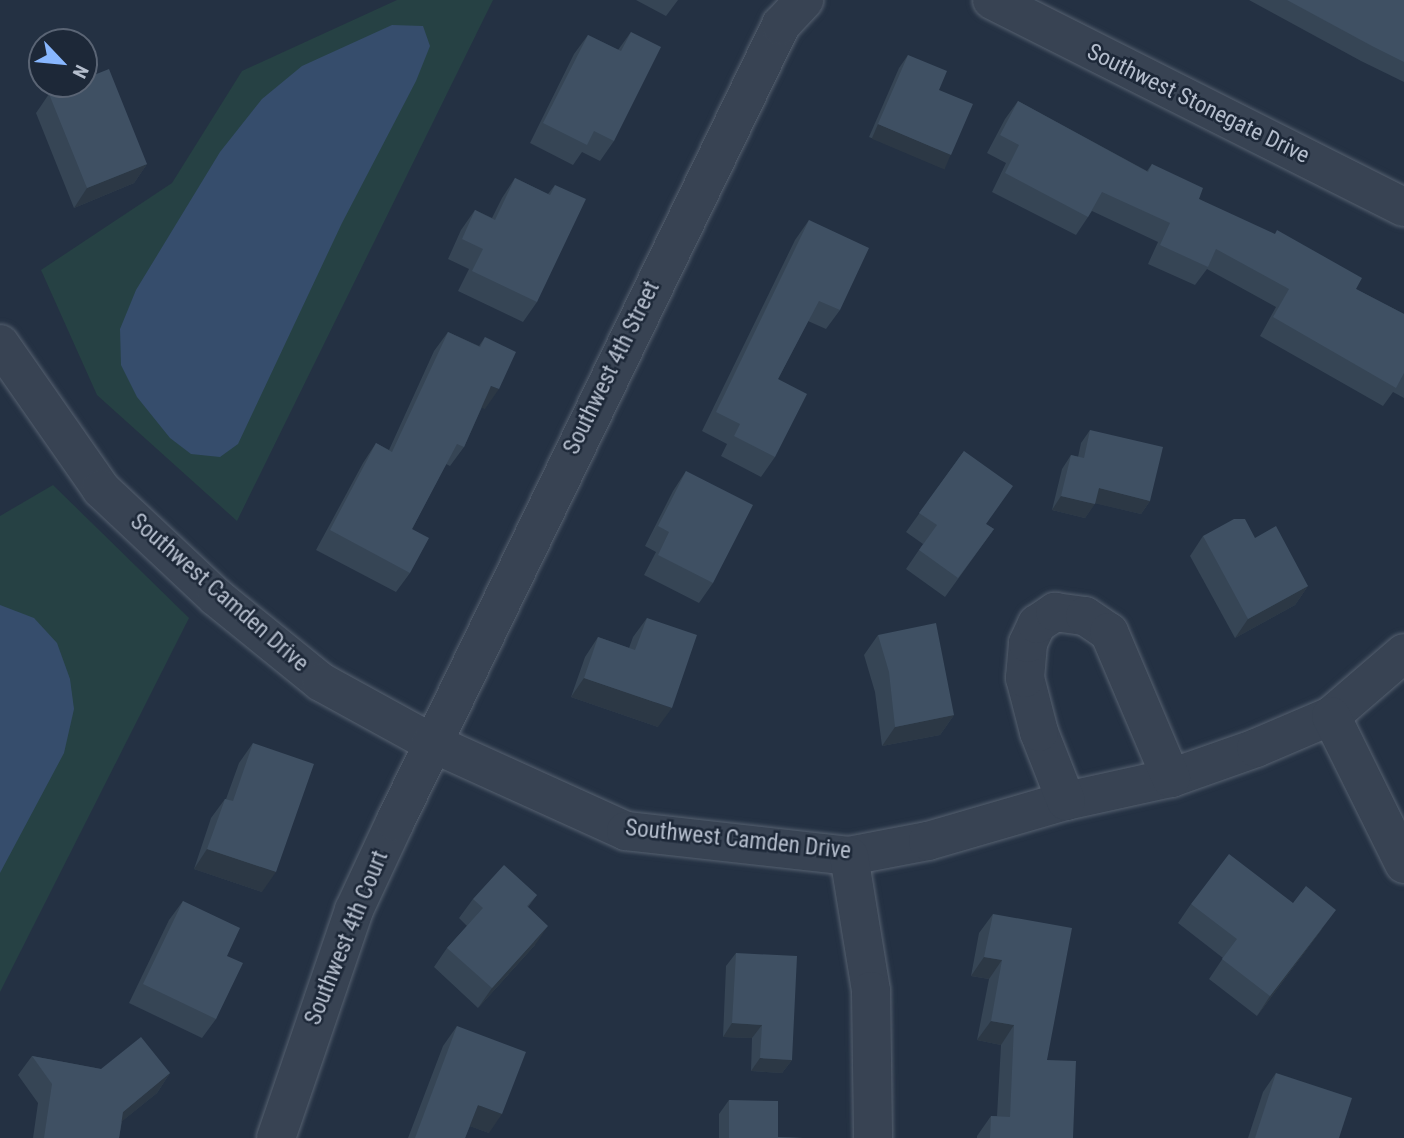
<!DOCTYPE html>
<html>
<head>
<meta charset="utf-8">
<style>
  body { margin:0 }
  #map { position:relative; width:1404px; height:1138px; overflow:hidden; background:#243143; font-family:"Roboto Condensed",sans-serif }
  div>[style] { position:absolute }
  .green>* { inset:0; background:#264144 }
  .water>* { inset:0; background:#364d6c }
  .roads { filter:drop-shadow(0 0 2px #566170) drop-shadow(0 0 2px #566170) }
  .minor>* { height:38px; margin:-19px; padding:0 19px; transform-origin:19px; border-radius:19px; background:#384353 }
  .wall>* { inset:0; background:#364555 }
  .shaded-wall>* { inset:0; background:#2c3845; transform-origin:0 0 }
  .building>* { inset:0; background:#3f5063 }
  span { translate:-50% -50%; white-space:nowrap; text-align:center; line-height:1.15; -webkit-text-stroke:5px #1d2838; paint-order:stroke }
  .street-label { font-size:23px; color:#b5becd }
  .north { position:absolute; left:28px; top:28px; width:70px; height:70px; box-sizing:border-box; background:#1d2838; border:2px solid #5a6474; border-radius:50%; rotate:116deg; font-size:19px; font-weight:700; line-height:28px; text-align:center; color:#b5becd }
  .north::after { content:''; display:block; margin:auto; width:24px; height:32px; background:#88b7ff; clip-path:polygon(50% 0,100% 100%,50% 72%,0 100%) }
</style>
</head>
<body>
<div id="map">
  <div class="green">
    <div style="clip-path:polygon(397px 0,493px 0,237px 521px,97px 395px,41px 270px,172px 183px,242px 71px)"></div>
    <div style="clip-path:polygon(53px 485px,189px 618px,0 992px,0 516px)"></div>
  </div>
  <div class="water">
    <div style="clip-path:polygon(392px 25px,423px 26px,430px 46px,416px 81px,342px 223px,238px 444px,220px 457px,191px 454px,170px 438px,137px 397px,121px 365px,120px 329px,136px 290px,220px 152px,262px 99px,302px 66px)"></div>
    <div style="clip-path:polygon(0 605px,34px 618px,57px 643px,70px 679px,74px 709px,64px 753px,0 873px)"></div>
  </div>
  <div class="roads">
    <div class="minor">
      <div style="left:992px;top:0;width:461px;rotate:26.7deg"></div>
      <div style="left:0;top:344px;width:177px;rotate:55.1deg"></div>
      <div style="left:101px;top:489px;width:158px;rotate:43.2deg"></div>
      <div style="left:216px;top:597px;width:135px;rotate:39deg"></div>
      <div style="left:321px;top:682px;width:127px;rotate:28.8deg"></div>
      <div style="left:432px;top:743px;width:213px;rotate:24.4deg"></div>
      <div style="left:626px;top:831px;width:224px;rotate:6.4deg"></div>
      <div style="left:849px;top:856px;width:80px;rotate:-10.8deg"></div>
      <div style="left:928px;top:841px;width:144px;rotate:-16.2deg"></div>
      <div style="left:1066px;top:801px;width:107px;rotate:-12.4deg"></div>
      <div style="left:1171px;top:778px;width:90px;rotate:-19.4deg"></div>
      <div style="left:1256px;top:748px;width:82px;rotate:-23.1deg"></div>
      <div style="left:1331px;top:716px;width:96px;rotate:-40.8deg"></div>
      <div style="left:1331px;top:716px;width:165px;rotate:63.7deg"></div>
      <div style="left:1066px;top:801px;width:74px;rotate:-111.4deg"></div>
      <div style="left:1039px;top:732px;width:56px;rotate:-104.5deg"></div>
      <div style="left:1025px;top:678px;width:35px;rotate:-85deg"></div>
      <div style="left:1028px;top:643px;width:21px;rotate:-65deg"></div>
      <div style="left:1037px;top:624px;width:22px;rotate:-34deg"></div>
      <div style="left:1055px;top:612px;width:30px;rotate:8deg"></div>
      <div style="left:1085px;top:616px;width:29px;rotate:34deg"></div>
      <div style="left:1109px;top:632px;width:159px;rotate:67deg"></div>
      <div style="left:849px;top:856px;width:137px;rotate:80.7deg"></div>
      <div style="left:871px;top:991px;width:147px;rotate:89.2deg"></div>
      <div style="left:276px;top:1138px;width:241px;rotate:-71.1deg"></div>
      <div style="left:354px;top:910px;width:97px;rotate:-65deg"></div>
      <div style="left:395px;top:822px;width:886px;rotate:-64.16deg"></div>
      <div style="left:781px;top:25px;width:34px;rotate:-47deg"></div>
    </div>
  </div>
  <div class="wall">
    <div style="clip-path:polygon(636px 0,678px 0,666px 16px)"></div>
    <div style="clip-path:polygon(1249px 0,1404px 0,1404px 82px,1361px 61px)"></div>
    <div style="clip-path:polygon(631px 32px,614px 141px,600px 161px,582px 152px,573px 165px,530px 143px,574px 54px,588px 35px,618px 50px)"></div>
    <div style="clip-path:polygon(908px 55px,942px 168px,869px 137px,899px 68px)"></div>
    <div style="clip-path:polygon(49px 94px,147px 164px,134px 183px,74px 208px,36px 113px)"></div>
    <div style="clip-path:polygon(1018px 101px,1147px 171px,1152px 164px,1199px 199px,1356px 289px,1404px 314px,1404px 398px,1393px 392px,1383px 406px,1260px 336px,1276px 307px,1207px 269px,1195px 285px,1148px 264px,1158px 242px,1092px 211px,1076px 235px,992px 192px,1006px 163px,987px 153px,1005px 119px)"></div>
    <div style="clip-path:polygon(515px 178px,548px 194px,555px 185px,537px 302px,523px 322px,458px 291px,469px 269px,448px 259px,461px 230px,475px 210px,492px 218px,502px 198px)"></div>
    <div style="clip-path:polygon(809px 220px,840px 310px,826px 329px,808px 321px,778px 379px,775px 457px,761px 477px,721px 456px,727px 444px,702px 431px,795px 240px)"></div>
    <div style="clip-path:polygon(448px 332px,479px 346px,485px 337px,485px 409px,482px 407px,464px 447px,450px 466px,446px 464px,412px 529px,410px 573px,396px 592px,316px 550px,363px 463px,376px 443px,389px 450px,434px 351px)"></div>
    <div style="clip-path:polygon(1090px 430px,1150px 501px,1141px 514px,1095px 503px,1085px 518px,1052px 510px,1062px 469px,1071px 455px,1078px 457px,1081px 443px)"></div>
    <div style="clip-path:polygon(964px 451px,986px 524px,994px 529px,945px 597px,906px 569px,923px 544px,906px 532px)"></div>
    <div style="clip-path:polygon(686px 471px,713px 583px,699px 603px,644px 575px,656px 552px,645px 546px,673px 491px)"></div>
    <div style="clip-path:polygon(1203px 536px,1255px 538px,1308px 586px,1295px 605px,1235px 638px,1190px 556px)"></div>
    <div style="clip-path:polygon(647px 618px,658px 727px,571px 697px,585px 657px,598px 637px,629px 648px,633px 637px)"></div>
    <div style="clip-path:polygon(878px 635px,954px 715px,940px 735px,882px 746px,875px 692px,864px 655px)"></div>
    <div style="clip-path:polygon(253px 743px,262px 892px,194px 869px,211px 818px,225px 799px,226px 799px,239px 763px)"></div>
    <div style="clip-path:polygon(537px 895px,528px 907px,535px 945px,478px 1008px,434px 967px,447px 948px,467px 926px,459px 918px,473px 899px)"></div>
    <div style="clip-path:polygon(183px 901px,227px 956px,216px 1019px,202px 1038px,129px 1003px,169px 920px)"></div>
    <div style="clip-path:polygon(1191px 904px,1322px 929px,1257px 1016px,1209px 979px,1223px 958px,1178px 923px)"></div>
    <div style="clip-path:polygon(993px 914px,1047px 1060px,1073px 1138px,977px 1138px,977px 1136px,991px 1116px,997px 1116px,1001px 1045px,977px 1040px,989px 979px,971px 976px,979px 933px)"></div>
    <div style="clip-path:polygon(736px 953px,792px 1060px,782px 1073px,751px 1071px,752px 1038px,723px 1037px,726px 966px)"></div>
    <div style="clip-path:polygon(457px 1026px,489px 1133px,470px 1126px,465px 1138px,408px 1138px,443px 1046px)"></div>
    <div style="clip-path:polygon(32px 1056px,101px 1069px,170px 1073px,157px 1093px,122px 1121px,119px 1138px,33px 1138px,38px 1103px,18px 1075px)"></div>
    <div style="clip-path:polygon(1276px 1073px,1339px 1138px,1248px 1138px,1263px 1092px)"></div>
    <div style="clip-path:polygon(729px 1100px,778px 1137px,803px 1138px,719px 1138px,719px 1114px)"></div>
  </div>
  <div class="shaded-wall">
    <div style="left:878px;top:124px;width:79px;height:16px;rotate:23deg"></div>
    <div style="clip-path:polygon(147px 164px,134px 183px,74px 208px,87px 188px)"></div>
    <div style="clip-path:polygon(491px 386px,499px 389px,485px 409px,478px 406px)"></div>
    <div style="clip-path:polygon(1099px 488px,1150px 501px,1141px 514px,1089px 502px)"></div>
    <div style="clip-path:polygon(1061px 496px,1095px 504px,1085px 518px,1052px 510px)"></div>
    <div style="clip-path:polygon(1308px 586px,1295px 605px,1235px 638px,1248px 619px)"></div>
    <div style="clip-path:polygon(584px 678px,672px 708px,658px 727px,571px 697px)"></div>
    <div style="clip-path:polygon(954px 715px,940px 735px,882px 746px,895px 727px)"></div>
    <div style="clip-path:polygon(207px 849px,276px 872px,262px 892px,194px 869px)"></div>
    <div style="clip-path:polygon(1336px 910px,1322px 929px,1257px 1016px,1270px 996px)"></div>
    <div style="clip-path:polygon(548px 926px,535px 945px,478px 1008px,492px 988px)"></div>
    <div style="clip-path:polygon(984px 957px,1002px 960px,989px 979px,971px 976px)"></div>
    <div style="clip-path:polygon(991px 1021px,1014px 1025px,1001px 1045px,977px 1040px)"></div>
    <div style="clip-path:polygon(732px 1023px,762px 1025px,752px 1038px,723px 1037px)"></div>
    <div style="clip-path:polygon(760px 1058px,792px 1060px,782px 1073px,751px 1071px)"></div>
    <div style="clip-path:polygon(170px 1073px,157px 1093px,110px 1131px,123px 1112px)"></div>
    <div style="clip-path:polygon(478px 1105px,502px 1114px,489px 1133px,464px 1124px)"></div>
  </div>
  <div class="building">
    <div style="clip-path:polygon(1287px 0,1404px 0,1404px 62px,1372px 46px)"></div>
    <div style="clip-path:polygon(631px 32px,661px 47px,614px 141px,594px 131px,587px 145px,543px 123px,588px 35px,621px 51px)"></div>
    <div style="clip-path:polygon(908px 55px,947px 71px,939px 90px,973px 104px,951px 155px,878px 124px)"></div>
    <div style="clip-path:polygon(109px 69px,147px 164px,87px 188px,49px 94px,73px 84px,84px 84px,84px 79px)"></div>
    <div style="clip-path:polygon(1018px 101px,1148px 172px,1152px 164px,1203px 188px,1199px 199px,1275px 234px,1277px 230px,1362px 278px,1356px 289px,1404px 314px,1404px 373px,1396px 388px,1273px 317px,1289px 289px,1216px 249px,1208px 267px,1160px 245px,1170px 223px,1102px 192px,1088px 217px,1005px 173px,1019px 145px,1000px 135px)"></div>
    <div style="clip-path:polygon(515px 178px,550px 195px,555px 185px,586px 199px,537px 302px,472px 271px,483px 249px,462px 239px,475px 210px,495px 220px)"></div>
    <div style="clip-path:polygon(809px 220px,869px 248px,840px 310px,819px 301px,778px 379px,807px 394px,775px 457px,734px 436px,740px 424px,716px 412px)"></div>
    <div style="clip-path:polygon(448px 332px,480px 347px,485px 337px,516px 352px,499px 389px,491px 386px,464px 447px,457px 444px,412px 529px,429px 538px,410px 573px,330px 530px,376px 443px,392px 452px)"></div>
    <div style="clip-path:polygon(1090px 430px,1163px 447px,1150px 501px,1099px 488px,1095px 504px,1061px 496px,1071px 455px,1084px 458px)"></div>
    <div style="clip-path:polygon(964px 451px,1013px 486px,986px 524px,994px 529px,958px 578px,919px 550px,937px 525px,919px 513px)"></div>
    <div style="clip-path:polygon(686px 471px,753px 505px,713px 583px,658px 555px,669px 532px,658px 526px)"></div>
    <div style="clip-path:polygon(1234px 519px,1245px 519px,1255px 538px,1276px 526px,1308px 586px,1248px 619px,1203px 536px)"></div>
    <div style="clip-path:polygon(647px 618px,697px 635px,672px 708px,584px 678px,598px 637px,635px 650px)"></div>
    <div style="clip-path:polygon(936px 623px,954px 715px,895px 727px,889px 672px,878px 635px)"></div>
    <div style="clip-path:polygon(253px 743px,314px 764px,276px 872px,207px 849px,225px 799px,233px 801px)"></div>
    <div style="clip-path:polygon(1229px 854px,1293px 903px,1306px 886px,1336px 910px,1270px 996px,1222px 959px,1237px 939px,1191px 904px)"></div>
    <div style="clip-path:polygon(504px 865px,537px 895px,527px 906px,548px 926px,492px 988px,447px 948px,483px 908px,473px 899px)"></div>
    <div style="clip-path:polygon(183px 901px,240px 928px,227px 956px,243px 963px,216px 1019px,143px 984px)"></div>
    <div style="clip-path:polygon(993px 914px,1072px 928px,1047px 1060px,1076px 1061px,1073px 1138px,990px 1138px,991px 1116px,1010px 1117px,1014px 1025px,991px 1021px,1002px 960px,984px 957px)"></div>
    <div style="clip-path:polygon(736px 953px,797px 956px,792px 1060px,760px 1058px,762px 1025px,732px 1023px)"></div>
    <div style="clip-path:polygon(457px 1026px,526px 1052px,502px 1114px,478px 1105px,465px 1138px,415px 1138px)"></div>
    <div style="clip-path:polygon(141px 1037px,170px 1073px,123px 1112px,119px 1138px,44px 1138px,52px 1084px,32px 1056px,101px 1069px)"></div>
    <div style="clip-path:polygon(1276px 1073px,1352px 1098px,1339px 1138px,1255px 1138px)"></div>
    <div style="clip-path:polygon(729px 1100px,778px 1101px,778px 1137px,803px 1138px,729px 1138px)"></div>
  </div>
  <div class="street-label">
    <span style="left:1198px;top:104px;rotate:26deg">Southwest Stonegate Drive</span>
    <span style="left:612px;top:368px;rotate:-64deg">Southwest 4th Street</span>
    <span style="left:219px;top:593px;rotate:41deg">Southwest Camden Drive</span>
    <span style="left:738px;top:840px;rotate:6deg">Southwest Camden Drive</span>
    <span style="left:347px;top:938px;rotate:-68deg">Southwest 4th Court</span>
  </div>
  <div class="north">N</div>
</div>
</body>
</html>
